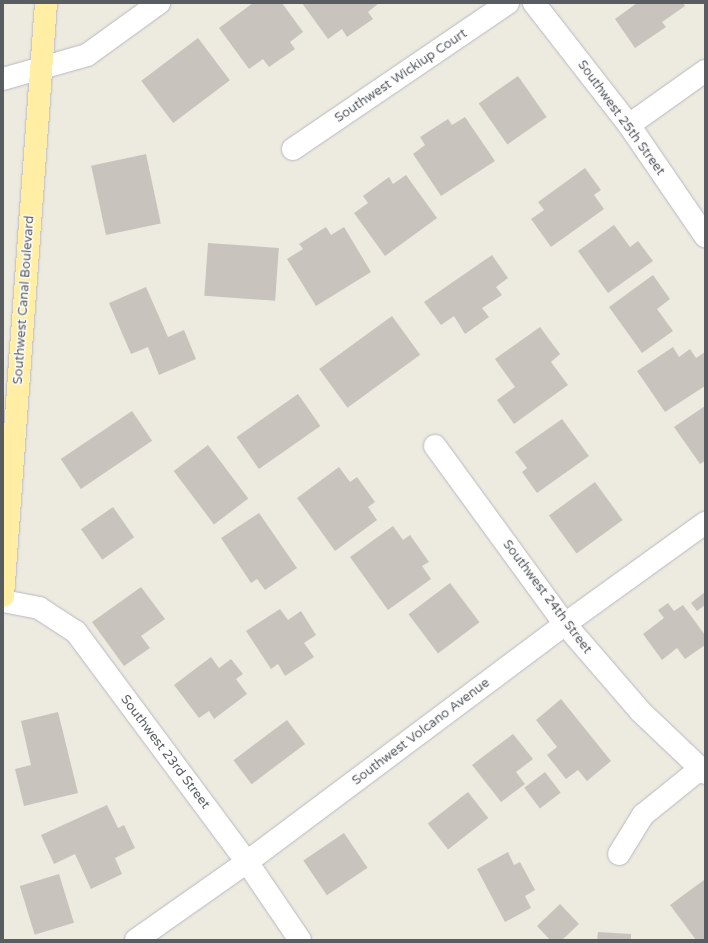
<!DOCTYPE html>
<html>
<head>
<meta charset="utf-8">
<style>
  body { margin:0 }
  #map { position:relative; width:708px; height:943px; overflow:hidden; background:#edeae0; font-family:"Varela Round",sans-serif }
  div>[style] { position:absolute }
  .building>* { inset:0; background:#c8c4bd; transform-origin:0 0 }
  .roads { filter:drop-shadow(0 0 1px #b6b9be) drop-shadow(0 0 1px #b6b9be) }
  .minor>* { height:22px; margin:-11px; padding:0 11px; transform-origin:11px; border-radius:11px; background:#fff }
  .major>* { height:22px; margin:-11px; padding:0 11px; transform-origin:11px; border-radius:11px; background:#ffeea3 }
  span { translate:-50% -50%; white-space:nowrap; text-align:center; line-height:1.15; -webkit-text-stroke:3px #fff; paint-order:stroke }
  .street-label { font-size:13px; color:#595d62 }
  .frame { position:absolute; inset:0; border:4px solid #595d62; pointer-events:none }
</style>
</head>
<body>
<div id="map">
  <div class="building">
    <div style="clip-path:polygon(253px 3px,282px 3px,303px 32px,290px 42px,295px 49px,269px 67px,263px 59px,249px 69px,219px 28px)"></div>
    <div style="clip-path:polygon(302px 3px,379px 3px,368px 12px,373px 19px,347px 37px,342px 29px,328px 39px)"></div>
    <div style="clip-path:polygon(637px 3px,683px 3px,685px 6px,662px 22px,666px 27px,635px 48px,615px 19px)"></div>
    <div style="left:198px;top:38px;width:53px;height:71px;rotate:53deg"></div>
    <div style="left:518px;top:76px;width:50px;height:48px;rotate:55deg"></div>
    <div style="clip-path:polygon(465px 117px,495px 161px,441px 196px,413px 154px,425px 145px,420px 137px,448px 119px,452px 125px)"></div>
    <div style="left:146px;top:154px;width:71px;height:56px;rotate:78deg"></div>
    <div style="clip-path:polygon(585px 168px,601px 190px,594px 195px,604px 209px,551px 247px,531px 219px,544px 210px,538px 202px)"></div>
    <div style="clip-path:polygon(406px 175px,437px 218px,385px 256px,354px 213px,368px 203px,363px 196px,389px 177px,393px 184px)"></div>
    <div style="clip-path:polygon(614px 225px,630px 247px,638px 241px,653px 261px,608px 293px,578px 251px)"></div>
    <div style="clip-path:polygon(326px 227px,331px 235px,344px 227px,371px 272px,316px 306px,287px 259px,303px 249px,299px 244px)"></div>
    <div style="left:208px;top:243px;width:71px;height:53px;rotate:4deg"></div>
    <div style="clip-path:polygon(492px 255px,508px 278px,496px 287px,502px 295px,482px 308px,489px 317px,465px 334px,454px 316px,441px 325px,424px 302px)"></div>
    <div style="clip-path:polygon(653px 275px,670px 299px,657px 309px,673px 331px,642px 353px,609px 307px)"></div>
    <div style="clip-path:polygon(146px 287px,168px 337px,184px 330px,196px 359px,159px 375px,148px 347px,131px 354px,109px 303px)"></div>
    <div style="left:392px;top:316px;width:48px;height:90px;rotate:54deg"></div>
    <div style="clip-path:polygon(540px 327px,560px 354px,551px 362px,568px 385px,514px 424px,497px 400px,515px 387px,495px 359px)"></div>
    <div style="clip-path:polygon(673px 347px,679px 357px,690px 349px,696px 358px,705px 352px,705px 386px,665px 412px,637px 371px)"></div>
    <div style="left:298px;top:394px;width:39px;height:75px;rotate:55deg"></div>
    <div style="clip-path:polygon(705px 406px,705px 461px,700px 464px,674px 427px)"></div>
    <div style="left:132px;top:411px;width:36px;height:86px;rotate:56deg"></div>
    <div style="clip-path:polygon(562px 419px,589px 456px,537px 493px,522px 472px,527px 468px,515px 452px)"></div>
    <div style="left:208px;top:445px;width:67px;height:43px;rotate:53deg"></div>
    <div style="clip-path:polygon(339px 467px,350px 482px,357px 477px,375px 502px,368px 507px,377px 520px,335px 551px,297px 498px)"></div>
    <div style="left:595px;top:482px;width:47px;height:57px;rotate:54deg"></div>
    <div style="left:113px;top:507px;width:37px;height:39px;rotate:55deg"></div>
    <div style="clip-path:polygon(259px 513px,297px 568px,265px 590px,257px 579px,251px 583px,221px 538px)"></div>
    <div style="clip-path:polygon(393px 526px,403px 540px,410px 535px,429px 562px,422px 566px,431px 579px,388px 610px,350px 557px)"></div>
    <div style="left:450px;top:583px;width:49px;height:52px;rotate:53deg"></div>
    <div style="clip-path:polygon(141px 587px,165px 619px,141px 636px,150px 648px,124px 666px,92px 622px)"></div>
    <div style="clip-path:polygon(705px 592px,705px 605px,697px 611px,691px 603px)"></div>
    <div style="clip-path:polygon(668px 603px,674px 611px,683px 605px,705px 635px,705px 645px,685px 659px,677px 648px,662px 660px,643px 634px,664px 618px,658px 610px)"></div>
    <div style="clip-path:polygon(280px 609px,288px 620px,301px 611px,316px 635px,304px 643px,314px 657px,285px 676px,278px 664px,271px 669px,246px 631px)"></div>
    <div style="clip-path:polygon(211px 657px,219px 668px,231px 659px,243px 674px,236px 679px,247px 694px,214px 719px,209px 711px,199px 718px,174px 685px)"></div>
    <div style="clip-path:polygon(561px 699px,611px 761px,587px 781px,578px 770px,566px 779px,547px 755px,557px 747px,536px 720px)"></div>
    <div style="clip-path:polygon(58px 712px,78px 793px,24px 806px,15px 769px,31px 765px,21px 721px)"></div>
    <div style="left:287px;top:720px;width:30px;height:67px;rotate:53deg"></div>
    <div style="clip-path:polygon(513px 734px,533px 759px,516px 772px,525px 784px,501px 802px,472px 765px)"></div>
    <div style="left:545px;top:772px;width:26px;height:26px;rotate:53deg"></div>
    <div style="left:468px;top:792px;width:33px;height:51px;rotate:52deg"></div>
    <div style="clip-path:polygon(107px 805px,118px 828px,124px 825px,135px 848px,115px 858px,122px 874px,91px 889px,75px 854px,54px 864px,41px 835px)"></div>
    <div style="left:344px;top:833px;width:42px;height:49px;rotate:56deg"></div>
    <div style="clip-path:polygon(508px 852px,514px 865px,520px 862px,535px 890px,525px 896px,531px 908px,505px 922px,477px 869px)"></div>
    <div style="left:59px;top:874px;width:51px;height:41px;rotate:73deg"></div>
    <div style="clip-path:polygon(704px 880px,705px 940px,696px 940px,670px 905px)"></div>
    <div style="clip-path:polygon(560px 904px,579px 924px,562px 940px,550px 940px,537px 926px)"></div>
    <div style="clip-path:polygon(598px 932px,631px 934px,631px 940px,597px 940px)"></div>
  </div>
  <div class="roads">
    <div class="minor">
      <div style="left:534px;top:3px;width:155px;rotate:52.1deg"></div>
      <div style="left:629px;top:125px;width:135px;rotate:55.6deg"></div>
      <div style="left:3px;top:79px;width:87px;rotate:-15.9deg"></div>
      <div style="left:87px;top:55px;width:89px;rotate:-35.8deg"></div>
      <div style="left:629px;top:125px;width:93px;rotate:-35.4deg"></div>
      <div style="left:293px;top:149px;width:260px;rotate:-34.2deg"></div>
      <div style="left:435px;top:446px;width:220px;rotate:53.9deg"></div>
      <div style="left:565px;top:624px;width:115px;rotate:49.2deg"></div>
      <div style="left:640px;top:711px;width:90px;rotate:43.6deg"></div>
      <div style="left:3px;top:601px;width:37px;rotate:11deg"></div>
      <div style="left:39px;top:608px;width:44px;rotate:33deg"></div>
      <div style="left:76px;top:632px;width:287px;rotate:53.4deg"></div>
      <div style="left:247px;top:862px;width:94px;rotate:55.8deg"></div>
      <div style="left:619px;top:854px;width:46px;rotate:-58.4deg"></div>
      <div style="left:643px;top:815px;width:73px;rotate:-38.9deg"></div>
      <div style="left:136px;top:940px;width:136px;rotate:-35.1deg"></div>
      <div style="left:247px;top:862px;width:397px;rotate:-36.8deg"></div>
      <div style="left:565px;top:624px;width:173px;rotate:-35.8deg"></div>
    </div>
    <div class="major">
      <div style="left:3px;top:596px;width:595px;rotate:-85.85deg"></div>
    </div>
  </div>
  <div class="street-label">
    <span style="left:401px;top:76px;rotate:-34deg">Southwest Wickiup Court</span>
    <span style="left:621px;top:118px;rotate:54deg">Southwest 25th Street</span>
    <span style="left:24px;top:300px;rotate:-86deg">Southwest Canal Boulevard</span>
    <span style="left:547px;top:597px;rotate:53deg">Southwest 24th Street</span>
    <span style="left:421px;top:732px;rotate:-37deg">Southwest Volcano Avenue</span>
    <span style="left:165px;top:752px;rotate:53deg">Southwest 23rd Street</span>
  </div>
  <div class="frame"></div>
</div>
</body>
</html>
